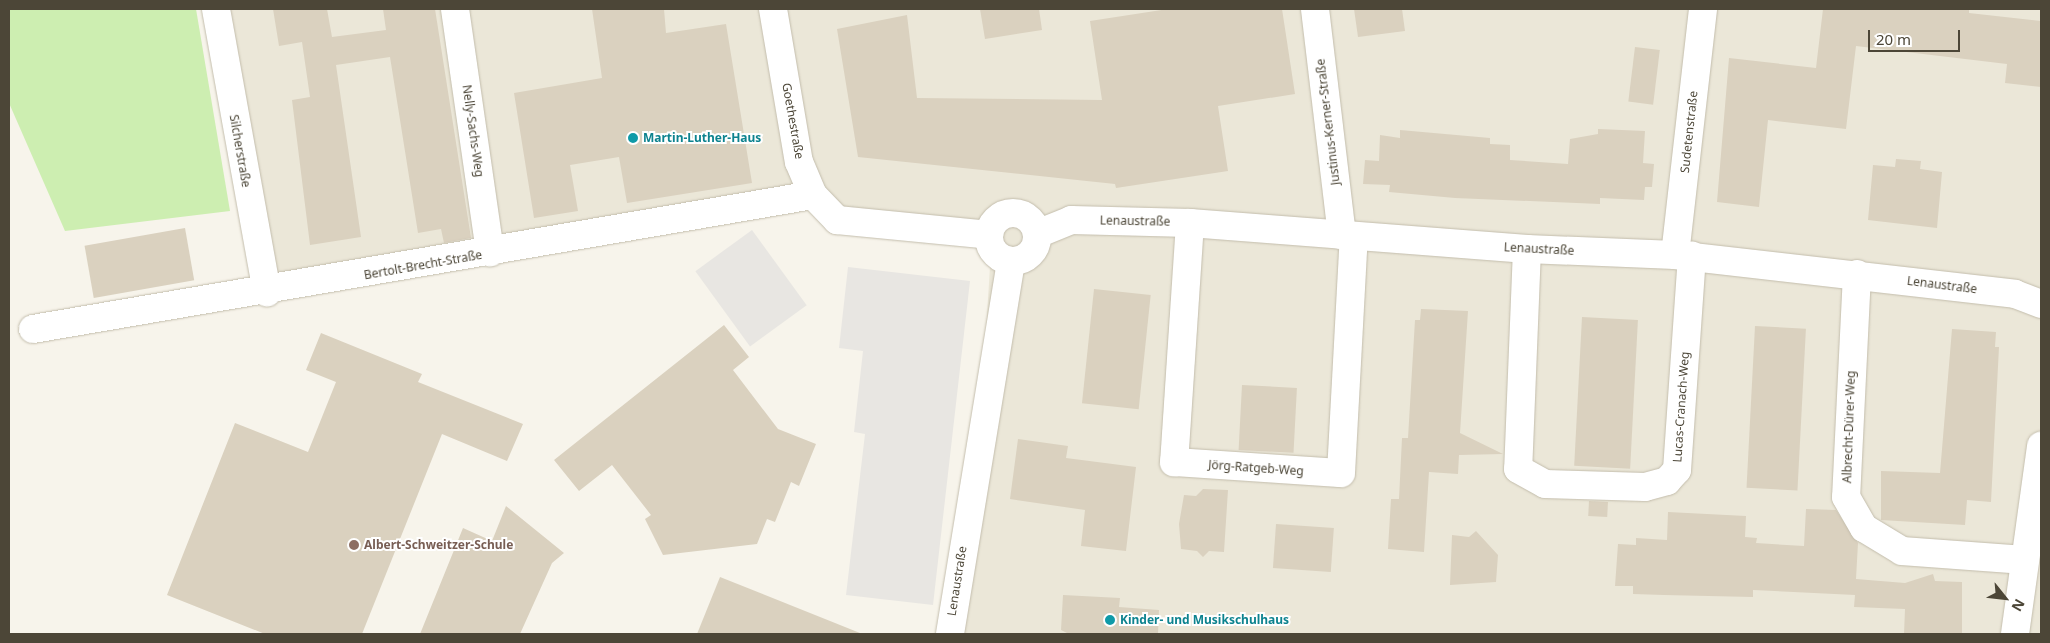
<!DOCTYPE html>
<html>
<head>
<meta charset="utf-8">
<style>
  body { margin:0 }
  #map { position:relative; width:2050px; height:643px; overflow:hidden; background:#f7f4eb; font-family:"Noto Sans",sans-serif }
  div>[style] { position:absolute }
  .residential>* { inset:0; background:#ebe7d8 }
  .green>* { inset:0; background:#cdeeb1 }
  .parking>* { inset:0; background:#e8e6e2; transform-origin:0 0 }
  .building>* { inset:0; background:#dad1bf; transform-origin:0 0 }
  .roads { filter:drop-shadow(0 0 1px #c3bdac) drop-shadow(0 0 1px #c3bdac) }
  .minor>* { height:28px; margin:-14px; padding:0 14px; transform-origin:14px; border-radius:14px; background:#fff }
  .minor>.ring { margin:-14px; padding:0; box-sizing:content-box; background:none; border:28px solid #fff; border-radius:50% }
  .dots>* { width:14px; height:14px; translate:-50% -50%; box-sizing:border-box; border:2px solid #fff; border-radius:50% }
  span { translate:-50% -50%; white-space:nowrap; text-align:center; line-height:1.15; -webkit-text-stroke:4px #fff; paint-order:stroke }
  .street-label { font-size:12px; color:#4c4637 }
  .culture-label { font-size:12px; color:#0d838f; font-weight:700 }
  .left { translate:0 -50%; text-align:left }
  .education-label { font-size:12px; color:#785e54; font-weight:700 }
  .frame { position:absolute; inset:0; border:10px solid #4c4637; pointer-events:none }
  .north { position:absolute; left:1980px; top:573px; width:50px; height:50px; -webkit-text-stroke:4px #fff; paint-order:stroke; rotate:119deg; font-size:14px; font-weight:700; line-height:20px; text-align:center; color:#4c4637 }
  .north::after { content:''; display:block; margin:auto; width:18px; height:22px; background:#4c4637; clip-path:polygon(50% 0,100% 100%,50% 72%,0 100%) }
  .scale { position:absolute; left:1868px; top:30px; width:92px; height:22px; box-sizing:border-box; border:2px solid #4c4637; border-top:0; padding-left:6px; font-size:15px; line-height:18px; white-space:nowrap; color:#4c4637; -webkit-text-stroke:4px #fff; paint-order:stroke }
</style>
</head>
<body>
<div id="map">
  <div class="residential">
    <div style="clip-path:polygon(216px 9px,2041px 9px,2041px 634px,940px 634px,986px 332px,990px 266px,964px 232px,880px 226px,813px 195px,267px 292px)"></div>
  </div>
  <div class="green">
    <div style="clip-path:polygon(9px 9px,196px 9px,230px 211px,65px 231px,9px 103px)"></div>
  </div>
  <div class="parking">
    <div style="left:752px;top:230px;width:93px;height:70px;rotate:54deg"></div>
    <div style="clip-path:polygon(848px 267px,970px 281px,933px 605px,846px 595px,865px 434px,854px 432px,863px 351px,839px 348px)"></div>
  </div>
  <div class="building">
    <div style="clip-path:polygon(273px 9px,327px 9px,332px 37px,386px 30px,383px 9px,435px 9px,471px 238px,444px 243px,441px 229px,418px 233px,390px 57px,336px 65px,361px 237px,310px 245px,292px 100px,310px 97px,302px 42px,279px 46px)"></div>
    <div style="clip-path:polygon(592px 9px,664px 9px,666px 33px,726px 24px,752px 183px,627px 203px,619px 157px,570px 165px,578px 211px,534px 218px,514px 93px,602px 78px)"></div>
    <div style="clip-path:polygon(980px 9px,1039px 9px,1042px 30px,985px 39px)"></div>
    <div style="clip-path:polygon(1168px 9px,1282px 9px,1295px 94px,1218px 106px,1228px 171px,1116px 188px,1115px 184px,858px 157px,837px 29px,907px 15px,917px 98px,1102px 100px,1090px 21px)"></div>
    <div style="clip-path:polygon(1354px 9px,1402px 9px,1405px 31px,1358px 37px)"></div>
    <div style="clip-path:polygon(1823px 9px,1969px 9px,1969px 13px,2041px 21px,2041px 87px,2005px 83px,2007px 64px,1856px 46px,1846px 129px,1768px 120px,1759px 207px,1717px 202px,1729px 58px,1816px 68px)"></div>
    <div style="left:1635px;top:47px;width:25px;height:55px;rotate:7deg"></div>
    <div style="clip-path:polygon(1598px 129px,1645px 131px,1643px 163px,1654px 164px,1652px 187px,1645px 187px,1644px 200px,1600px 198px,1600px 204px,1455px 198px,1389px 192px,1390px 185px,1363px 184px,1365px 160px,1379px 161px,1380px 135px,1400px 138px,1400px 130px,1490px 138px,1490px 144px,1510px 145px,1510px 160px,1568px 164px,1570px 139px,1598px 134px)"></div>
    <div style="clip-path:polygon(1896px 159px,1921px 161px,1920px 169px,1942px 172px,1937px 228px,1868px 220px,1873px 165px,1895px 167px)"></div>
    <div style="left:185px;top:228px;width:53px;height:102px;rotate:80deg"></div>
    <div style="left:1094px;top:289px;width:57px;height:115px;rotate:6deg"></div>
    <div style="clip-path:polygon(1421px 309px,1468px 311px,1460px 433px,1503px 454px,1459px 455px,1458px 474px,1429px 472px,1424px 552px,1388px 549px,1391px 499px,1399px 499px,1402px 438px,1408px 438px,1415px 320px,1420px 320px)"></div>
    <div style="left:1582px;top:317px;width:56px;height:149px;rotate:3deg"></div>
    <div style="clip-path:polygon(724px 325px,749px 357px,733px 370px,778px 429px,816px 444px,799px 486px,791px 482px,775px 522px,767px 519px,757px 544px,663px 555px,645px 519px,651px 515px,612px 465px,579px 491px,554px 460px)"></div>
    <div style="left:1755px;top:326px;width:51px;height:162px;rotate:3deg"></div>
    <div style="clip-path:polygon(1952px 329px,1996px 332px,1995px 347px,1999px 347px,1991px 502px,1967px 500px,1965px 525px,1881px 520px,1881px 471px,1940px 473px)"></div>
    <div style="clip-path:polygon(321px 333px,422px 374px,418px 382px,523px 424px,507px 461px,442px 434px,362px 634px,265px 634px,167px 595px,235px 423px,308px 452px,336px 382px,306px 370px)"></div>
    <div style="left:1242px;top:385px;width:55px;height:65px;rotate:3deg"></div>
    <div style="clip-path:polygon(1018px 439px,1068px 446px,1066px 458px,1136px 467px,1126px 551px,1081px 546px,1085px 510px,1010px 499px)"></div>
    <div style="clip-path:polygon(1203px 489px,1228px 490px,1224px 552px,1209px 551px,1203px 557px,1197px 551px,1181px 549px,1179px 524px,1184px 495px,1196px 496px)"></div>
    <div style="left:1589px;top:501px;width:19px;height:15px;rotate:3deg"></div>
    <div style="clip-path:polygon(506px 506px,564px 553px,552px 563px,520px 634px,420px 634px,463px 528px,492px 541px)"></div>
    <div style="clip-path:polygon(1806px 509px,1836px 510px,1858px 543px,1856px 579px,1905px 583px,1933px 574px,1935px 581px,1962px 582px,1962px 634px,1904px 634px,1905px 609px,1854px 607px,1855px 595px,1753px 590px,1753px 597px,1664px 595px,1633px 594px,1633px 586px,1615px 586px,1618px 544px,1636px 545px,1636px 538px,1667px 540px,1668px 512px,1746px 516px,1745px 537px,1757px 538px,1756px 543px,1804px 546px)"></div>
    <div style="left:1276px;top:524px;width:58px;height:44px;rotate:4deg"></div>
    <div style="clip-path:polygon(1476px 531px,1498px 555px,1496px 582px,1450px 585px,1452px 535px,1469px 537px)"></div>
    <div style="clip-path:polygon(720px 577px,860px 633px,859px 634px,697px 634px)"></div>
    <div style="clip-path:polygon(1063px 595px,1120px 598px,1119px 607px,1159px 610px,1158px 634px,1069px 634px,1061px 630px)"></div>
  </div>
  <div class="roads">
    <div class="minor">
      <div style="left:216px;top:9px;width:288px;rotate:79.8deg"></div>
      <div style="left:455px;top:9px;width:246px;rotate:81.8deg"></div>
      <div style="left:773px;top:9px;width:155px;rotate:80.4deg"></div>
      <div style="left:799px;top:162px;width:36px;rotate:67deg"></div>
      <div style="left:813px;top:195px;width:35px;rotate:46deg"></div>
      <div style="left:837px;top:220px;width:153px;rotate:5.6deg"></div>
      <div style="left:1315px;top:9px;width:228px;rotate:83.2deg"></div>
      <div class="ring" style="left:989px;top:213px;width:20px;height:20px"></div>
      <div style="left:1190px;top:223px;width:240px;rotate:93.8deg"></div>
      <div style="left:1174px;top:462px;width:167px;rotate:3.8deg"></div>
      <div style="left:1341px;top:473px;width:237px;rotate:-86.9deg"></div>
      <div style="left:1037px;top:234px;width:37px;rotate:-22deg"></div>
      <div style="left:1071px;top:220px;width:119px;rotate:1.4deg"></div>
      <div style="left:1190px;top:223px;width:338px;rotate:4.4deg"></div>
      <div style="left:1527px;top:249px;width:148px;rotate:2.3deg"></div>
      <div style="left:1675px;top:255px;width:342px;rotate:6.5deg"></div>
      <div style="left:2015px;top:294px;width:28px;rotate:21deg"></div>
      <div style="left:1527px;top:249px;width:220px;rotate:92.3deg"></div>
      <div style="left:1518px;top:469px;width:31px;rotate:29deg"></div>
      <div style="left:1545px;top:484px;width:100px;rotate:1.7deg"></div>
      <div style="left:1645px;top:487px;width:23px;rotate:-15deg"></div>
      <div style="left:1667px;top:481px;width:15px;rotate:-48deg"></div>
      <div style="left:1677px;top:470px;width:215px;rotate:-86deg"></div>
      <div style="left:1675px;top:255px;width:248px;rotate:-83.5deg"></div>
      <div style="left:1857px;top:274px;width:223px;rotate:92.8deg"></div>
      <div style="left:1846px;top:497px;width:36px;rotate:60deg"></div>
      <div style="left:1864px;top:528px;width:44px;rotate:31.2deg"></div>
      <div style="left:1902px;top:551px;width:123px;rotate:4.2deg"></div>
      <div style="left:33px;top:329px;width:791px;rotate:-9.75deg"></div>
      <div style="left:950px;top:634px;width:378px;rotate:-80.7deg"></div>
      <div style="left:2015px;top:634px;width:190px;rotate:-82.1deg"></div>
    </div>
  </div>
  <div class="dots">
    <div style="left:633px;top:138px;background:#0f9aa8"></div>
    <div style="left:354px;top:545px;background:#8d6e63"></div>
    <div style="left:1110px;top:620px;background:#0f9aa8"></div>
  </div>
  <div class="street-label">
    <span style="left:793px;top:121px;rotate:80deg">Goethestraße</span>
    <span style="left:1328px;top:122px;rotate:-97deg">Justinus-Kerner-Straße</span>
    <span style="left:473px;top:131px;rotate:82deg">Nelly-Sachs-Weg</span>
    <span style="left:1689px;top:132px;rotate:-84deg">Sudetenstraße</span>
    <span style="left:240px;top:151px;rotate:80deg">Silcherstraße</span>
    <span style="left:1135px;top:221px;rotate:1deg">Lenaustraße</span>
    <span style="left:1539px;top:249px;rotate:3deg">Lenaustraße</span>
    <span style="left:423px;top:265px;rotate:-10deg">Bertolt-Brecht-Straße</span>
    <span style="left:1942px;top:285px;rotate:7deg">Lenaustraße</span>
    <span style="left:1681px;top:407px;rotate:-86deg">Lucas-Cranach-Weg</span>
    <span style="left:1849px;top:427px;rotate:-88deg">Albrecht-Dürer-Weg</span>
    <span style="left:1256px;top:468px;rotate:4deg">Jörg-Ratgeb-Weg</span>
    <span style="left:957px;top:581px;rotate:-81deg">Lenaustraße</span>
  </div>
  <div class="culture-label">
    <span class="left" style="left:643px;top:138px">Martin-Luther-Haus</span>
    <span class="left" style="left:1120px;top:620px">Kinder- und Musikschulhaus</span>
  </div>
  <div class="education-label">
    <span class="left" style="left:364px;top:545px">Albert-Schweitzer-Schule</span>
  </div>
  <div class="frame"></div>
  <div class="north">N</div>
  <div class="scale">20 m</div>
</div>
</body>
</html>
